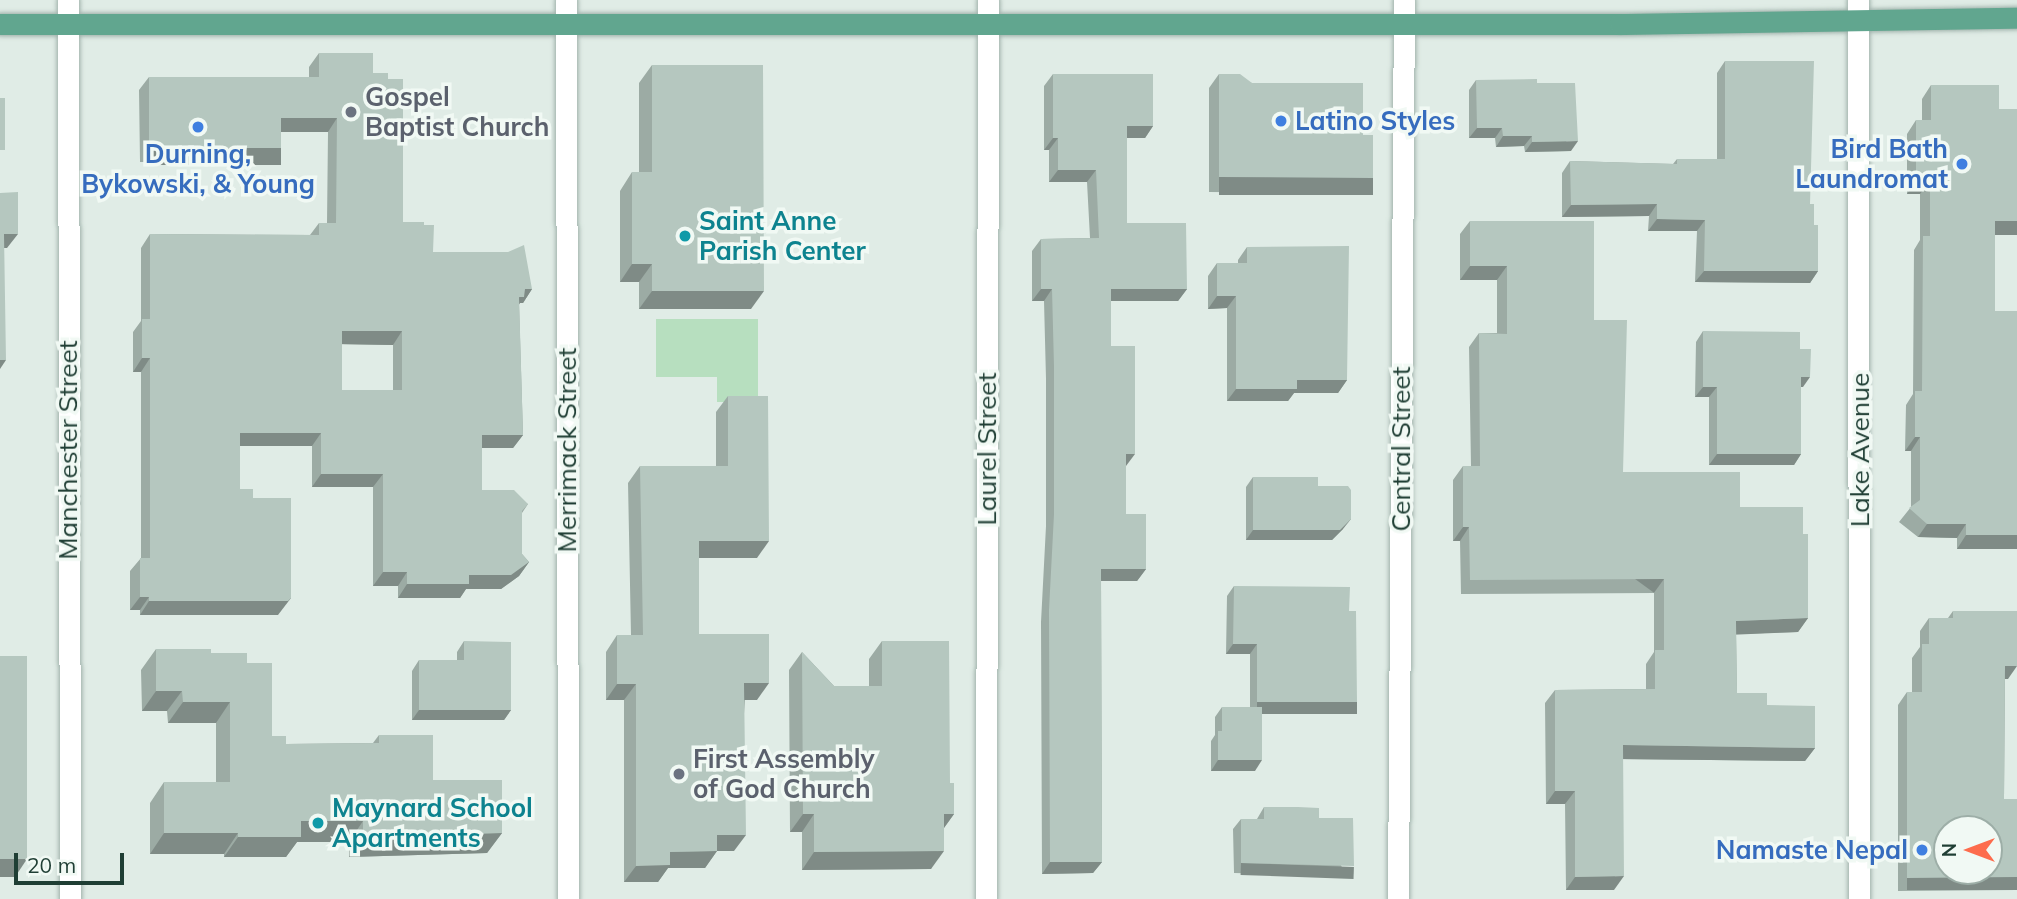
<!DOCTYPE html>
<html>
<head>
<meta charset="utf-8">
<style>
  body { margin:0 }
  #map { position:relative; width:2017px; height:899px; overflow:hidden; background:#e0ece6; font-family:Mulish,sans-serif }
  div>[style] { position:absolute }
  .green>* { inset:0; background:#b7dfbf }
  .roads { filter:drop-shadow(0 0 2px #a2b4ad) drop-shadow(0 0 2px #a2b4ad) }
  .street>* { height:21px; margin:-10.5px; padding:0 10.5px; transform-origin:10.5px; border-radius:10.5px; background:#fff }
  .secondary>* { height:21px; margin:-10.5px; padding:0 10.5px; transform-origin:10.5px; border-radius:10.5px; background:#fff }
  .primary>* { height:21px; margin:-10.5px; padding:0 10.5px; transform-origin:10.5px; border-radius:10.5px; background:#61a68f }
  .wall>* { inset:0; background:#9caba4 }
  .shaded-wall>* { inset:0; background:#7f8b86; transform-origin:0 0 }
  .building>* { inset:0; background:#b5c7bf; transform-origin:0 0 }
  .dots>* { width:19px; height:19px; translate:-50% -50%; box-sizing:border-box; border:4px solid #f1f9f4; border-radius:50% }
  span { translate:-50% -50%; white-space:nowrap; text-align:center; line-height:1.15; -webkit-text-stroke:7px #f1f9f4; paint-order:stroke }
  .worship-label { font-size:26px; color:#5b616d; font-weight:700 }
  .left { translate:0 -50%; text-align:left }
  .shop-label { font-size:26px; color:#366cbe; font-weight:700 }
  .right { translate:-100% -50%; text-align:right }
  .culture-label { font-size:26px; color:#0d838f; font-weight:700 }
  .street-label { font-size:26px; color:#1f3e34 }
  .north { position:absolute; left:1933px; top:815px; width:70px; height:70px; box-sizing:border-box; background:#f1f9f4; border:2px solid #9daea7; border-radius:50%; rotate:270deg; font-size:19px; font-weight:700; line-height:28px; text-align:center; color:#1f3e34 }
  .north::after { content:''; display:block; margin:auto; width:24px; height:32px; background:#fd6c4d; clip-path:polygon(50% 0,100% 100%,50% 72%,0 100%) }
  .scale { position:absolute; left:14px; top:853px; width:110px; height:32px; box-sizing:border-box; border:4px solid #1f3e34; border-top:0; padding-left:9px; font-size:21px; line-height:24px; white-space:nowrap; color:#1f3e34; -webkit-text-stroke:5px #f1f9f4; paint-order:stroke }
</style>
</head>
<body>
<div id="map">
  <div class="green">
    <div style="clip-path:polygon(656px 319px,758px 319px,758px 402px,717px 402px,717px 377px,656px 377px)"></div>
  </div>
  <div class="roads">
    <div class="street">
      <div style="left:68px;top:0;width:899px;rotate:89.87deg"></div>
      <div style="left:566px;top:0;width:899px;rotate:89.87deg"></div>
      <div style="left:986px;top:899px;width:899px;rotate:-89.87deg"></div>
      <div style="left:1398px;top:899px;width:899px;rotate:-89.62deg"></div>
    </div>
    <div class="secondary">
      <div style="left:1858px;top:0;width:899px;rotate:89.94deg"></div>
    </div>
    <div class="primary">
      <div style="left:0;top:24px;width:1620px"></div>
      <div style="left:1620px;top:24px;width:397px;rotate:-0.9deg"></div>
    </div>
  </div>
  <div class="wall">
    <div style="clip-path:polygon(evenodd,319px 53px,388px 79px,403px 222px,424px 225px,433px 252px,532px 289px,523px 303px,520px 303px,519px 304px,523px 435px,513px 448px,482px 448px,482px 490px,528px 504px,522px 513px,522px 554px,529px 562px,519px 576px,501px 589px,466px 589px,460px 598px,398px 598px,398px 586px,373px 586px,373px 487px,312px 487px,312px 446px,240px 446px,240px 489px,253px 498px,278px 615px,140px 615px,140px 610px,130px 610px,130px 571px,141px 558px,141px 372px,133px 372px,133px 332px,141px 321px,141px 248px,150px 234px,310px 235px,319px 223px,327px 223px,328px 132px,281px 132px,271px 162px,140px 162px,139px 90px,149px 77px,309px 77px,309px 67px,319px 53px,342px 344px,393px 345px,393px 390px,342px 390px,342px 344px)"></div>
    <div style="clip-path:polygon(1725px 61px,1810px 204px,1814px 225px,1818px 271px,1810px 283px,1695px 282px,1697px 231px,1648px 231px,1649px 216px,1562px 217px,1562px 173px,1570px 161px,1673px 164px,1677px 159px,1717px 159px,1717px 73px)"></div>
    <div style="clip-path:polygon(652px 65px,751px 309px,639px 309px,639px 282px,620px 282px,620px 191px,632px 172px,639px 172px,639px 83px)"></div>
    <div style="clip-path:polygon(1053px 74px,1153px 126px,1145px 138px,1127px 138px,1127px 223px,1187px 289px,1178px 301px,1111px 301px,1111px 346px,1126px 466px,1126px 514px,1146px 569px,1137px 581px,1101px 581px,1102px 862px,1093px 873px,1042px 874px,1041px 622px,1046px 526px,1046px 379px,1044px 301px,1032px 301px,1032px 251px,1041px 239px,1090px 238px,1087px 182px,1049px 182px,1049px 150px,1044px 150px,1044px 86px)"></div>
    <div style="clip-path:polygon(1219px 74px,1252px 83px,1363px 135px,1373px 178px,1363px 193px,1209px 192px,1209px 88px)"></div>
    <div style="clip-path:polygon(1476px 80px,1537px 83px,1571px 151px,1525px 152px,1524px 146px,1496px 147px,1495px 138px,1469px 138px,1469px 90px)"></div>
    <div style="clip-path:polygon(1931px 85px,1999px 109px,2017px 235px,1995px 235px,1995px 311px,2017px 549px,1957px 549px,1957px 538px,1918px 537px,1899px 522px,1911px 507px,1911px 451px,1905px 451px,1906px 405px,1913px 394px,1914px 250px,1920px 240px,1920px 194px,1907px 194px,1907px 134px,1916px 120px,1922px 120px,1922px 99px)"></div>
    <div style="clip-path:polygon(1470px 221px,1594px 320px,1623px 472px,1740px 507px,1803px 534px,1808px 618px,1798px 632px,1736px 634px,1737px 693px,1767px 705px,1815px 748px,1805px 761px,1623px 759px,1614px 890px,1566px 890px,1565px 804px,1546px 804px,1545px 703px,1555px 690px,1646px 689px,1646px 664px,1654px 652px,1654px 593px,1461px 594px,1460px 541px,1453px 541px,1453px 480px,1463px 466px,1471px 466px,1469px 347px,1479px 333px,1497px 333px,1497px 280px,1460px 280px,1460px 234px)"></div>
    <div style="clip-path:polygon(1247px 247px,1347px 380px,1338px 393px,1294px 393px,1288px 401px,1227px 401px,1227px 308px,1208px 309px,1208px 276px,1217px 263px,1238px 263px,1238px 260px)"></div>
    <div style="clip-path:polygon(1703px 331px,1800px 349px,1803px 387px,1801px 387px,1801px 454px,1794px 465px,1709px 465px,1709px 397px,1695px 397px,1696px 342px)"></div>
    <div style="clip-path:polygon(728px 396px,757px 558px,699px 558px,699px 634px,757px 700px,745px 700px,734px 851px,717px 851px,705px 868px,668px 868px,658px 882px,624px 882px,624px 700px,606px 700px,606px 652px,617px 635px,631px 635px,628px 483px,640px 466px,716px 466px,716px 412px)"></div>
    <div style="clip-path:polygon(1253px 477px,1318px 486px,1343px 529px,1332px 540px,1246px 540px,1246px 487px)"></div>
    <div style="clip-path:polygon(1234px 586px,1349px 611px,1350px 712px,1262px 712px,1255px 771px,1211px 771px,1211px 741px,1215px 735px,1215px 717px,1222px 707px,1250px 707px,1250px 654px,1226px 654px,1227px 596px)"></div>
    <div style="clip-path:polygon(1953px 611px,2008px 679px,2005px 679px,2004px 799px,2017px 799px,2017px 890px,1898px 891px,1898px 705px,1907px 692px,1912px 692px,1912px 658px,1920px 647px,1920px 631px,1929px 618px,1948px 618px)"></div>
    <div style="clip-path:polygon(464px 641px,511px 710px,504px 720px,412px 720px,412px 671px,419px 660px,457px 660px,457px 652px)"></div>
    <div style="clip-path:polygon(882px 641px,950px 783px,954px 814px,944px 828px,931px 869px,802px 870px,802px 832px,790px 832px,789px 670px,802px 652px,834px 686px,869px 686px,869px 659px)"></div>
    <div style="clip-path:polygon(156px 649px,211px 653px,247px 663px,272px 736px,286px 744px,373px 743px,379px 735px,433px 780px,502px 833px,487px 853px,349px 857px,349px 842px,297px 842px,286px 857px,224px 857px,224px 854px,150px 854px,150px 803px,164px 782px,216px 782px,216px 723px,168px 723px,167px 711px,142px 711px,141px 670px)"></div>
    <div style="clip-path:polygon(1264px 807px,1319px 818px,1346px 876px,1234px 873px,1233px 829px,1241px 819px,1257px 819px)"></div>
  </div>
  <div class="shaded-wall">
    <div style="clip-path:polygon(281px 118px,337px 118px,328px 132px,271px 132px)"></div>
    <div style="clip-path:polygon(1127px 126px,1153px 126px,1145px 138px,1118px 138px)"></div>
    <div style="clip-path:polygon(1477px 128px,1502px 128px,1495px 138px,1469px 138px)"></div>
    <div style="clip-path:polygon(1503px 136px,1532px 136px,1524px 146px,1496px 147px)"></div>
    <div style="clip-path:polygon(1053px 138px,1058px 138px,1049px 150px,1044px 150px)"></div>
    <div style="clip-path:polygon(1578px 141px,1571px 151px,1525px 152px,1532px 142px)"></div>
    <div style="left:149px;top:148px;width:132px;height:17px"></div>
    <div style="clip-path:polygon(1058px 170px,1096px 170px,1087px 182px,1049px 182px)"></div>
    <div style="left:1219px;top:177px;width:154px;height:18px"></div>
    <div style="clip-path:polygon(1916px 181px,1930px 181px,1920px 194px,1907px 194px)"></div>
    <div style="clip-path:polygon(1657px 204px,1649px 216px,1562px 217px,1571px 205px)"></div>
    <div style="clip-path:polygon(1657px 219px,1705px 220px,1697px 231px,1648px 231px)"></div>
    <div style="clip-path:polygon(1995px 221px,2017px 221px,2017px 235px,1985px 235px)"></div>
    <div style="clip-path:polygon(4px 234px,18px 234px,7px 248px,0 248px)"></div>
    <div style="clip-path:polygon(632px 264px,652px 264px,639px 282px,620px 282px)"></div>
    <div style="clip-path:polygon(1470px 266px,1507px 266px,1497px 280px,1460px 280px)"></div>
    <div style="clip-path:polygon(1704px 271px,1818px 271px,1810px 283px,1695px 282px)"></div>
    <div style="clip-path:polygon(525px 289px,532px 289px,523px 303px,520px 303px,515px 311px,510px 311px)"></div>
    <div style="clip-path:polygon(1041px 289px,1052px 289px,1044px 301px,1032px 301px)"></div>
    <div style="clip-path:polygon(1111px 289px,1187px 289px,1178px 301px,1103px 301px)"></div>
    <div style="clip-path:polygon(652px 291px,764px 291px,751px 309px,639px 309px)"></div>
    <div style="clip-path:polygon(1217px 296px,1236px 296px,1227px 308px,1208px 309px)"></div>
    <div style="clip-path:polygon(342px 331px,402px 331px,393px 345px,332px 344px)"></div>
    <div style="clip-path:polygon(142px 358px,150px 358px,141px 372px,133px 372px)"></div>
    <div style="clip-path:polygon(0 360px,6px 360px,0 369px)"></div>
    <div style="clip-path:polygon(1801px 377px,1810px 377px,1803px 387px,1794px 387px)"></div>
    <div style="clip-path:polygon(1297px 380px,1347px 380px,1338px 393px,1294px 393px,1288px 401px,1227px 401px,1236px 389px)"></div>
    <div style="clip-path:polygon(1703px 387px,1717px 387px,1709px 397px,1695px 397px)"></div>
    <div style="clip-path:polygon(240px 433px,321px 433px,312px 446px,230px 446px)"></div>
    <div style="clip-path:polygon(482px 435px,523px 435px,513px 448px,472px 448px)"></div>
    <div style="clip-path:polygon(1915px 437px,1920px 437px,1911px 451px,1905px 451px)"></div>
    <div style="clip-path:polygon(1126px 454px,1135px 454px,1126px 466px)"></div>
    <div style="clip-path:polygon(1717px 454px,1801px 454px,1794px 465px,1709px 465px)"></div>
    <div style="clip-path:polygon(321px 474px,383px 474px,373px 487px,312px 487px)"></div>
    <div style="clip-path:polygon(1351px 519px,1343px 529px,1332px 540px,1246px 540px,1253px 530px)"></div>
    <div style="clip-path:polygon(1927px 524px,1966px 524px,1957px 538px,1918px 537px)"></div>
    <div style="clip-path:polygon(1463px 527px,1469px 527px,1460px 541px,1453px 541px)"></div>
    <div style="clip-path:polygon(1966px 535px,2017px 535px,2017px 549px,1957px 549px)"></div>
    <div style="clip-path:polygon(699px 541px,769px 541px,757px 558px,688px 558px)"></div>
    <div style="clip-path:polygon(529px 562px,519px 576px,501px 589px,466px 589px,460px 598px,398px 598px,407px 584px,469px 575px)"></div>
    <div style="clip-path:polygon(1101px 569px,1146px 569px,1137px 581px,1092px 581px)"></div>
    <div style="clip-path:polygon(383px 572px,407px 572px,398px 586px,373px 586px)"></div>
    <div style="left:1664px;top:579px;width:17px;height:194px;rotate:126deg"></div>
    <div style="clip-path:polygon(140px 597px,149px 597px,140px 610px,130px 610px)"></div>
    <div style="clip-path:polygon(291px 598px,278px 615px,140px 615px,149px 601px)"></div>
    <div style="clip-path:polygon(1808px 618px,1798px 632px,1727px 635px,1736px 621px)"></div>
    <div style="clip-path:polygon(1233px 644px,1257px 644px,1250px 654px,1226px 654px)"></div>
    <div style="clip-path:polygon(2005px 666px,2017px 666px,2008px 679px,1996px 679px)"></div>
    <div style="clip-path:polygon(744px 683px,769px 683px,757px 700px,733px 700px)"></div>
    <div style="clip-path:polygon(617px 684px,636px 684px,624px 700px,606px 700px)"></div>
    <div style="clip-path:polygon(156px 691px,182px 691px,167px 711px,142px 711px)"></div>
    <div style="clip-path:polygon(183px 702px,230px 702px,216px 723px,168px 723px)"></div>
    <div style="left:1257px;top:702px;width:100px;height:12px"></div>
    <div style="clip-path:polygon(419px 710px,511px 710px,504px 720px,412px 720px)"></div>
    <div style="clip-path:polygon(1623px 745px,1815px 748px,1805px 761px,1614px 759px)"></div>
    <div style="clip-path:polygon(1218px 760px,1262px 760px,1255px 771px,1211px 771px)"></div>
    <div style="clip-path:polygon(1555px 791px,1575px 791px,1565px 804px,1546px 804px)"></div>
    <div style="clip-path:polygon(803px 814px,814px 814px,802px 832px,790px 832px)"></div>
    <div style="clip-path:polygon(944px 814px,954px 814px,941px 832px)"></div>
    <div style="clip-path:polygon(301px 821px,363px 821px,349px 842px,297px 842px,286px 857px,224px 857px,238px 837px)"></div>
    <div style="clip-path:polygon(164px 833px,238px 833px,224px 854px,150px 854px)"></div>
    <div style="clip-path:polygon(502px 833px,487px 853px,349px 857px,363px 837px)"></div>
    <div style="clip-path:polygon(717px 835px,746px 835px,734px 851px,705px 851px)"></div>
    <div style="clip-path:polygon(717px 851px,705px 868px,668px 868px,658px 882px,624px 882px,636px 866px,670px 852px)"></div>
    <div style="clip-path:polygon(944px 851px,931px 869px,802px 870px,814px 852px)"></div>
    <div style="clip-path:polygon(0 859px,27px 859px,15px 877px,0 877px)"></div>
    <div style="clip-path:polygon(1050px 862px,1102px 862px,1093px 873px,1042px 874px)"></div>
    <div style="left:1241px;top:863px;width:113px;height:12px;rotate:2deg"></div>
    <div style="clip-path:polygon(1624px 876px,1614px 890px,1566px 890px,1575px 877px)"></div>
    <div style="left:2017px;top:877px;width:13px;height:110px;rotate:90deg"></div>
  </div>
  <div class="building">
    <div style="clip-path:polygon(evenodd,319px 53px,373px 53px,373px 73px,388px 73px,388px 79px,403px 79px,403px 222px,424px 222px,424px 225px,434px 225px,433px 252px,508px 252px,524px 245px,532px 289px,525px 289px,524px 297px,519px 297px,523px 435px,482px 435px,482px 490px,514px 490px,528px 504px,522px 511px,522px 554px,529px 562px,511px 575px,469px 575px,469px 584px,407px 584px,407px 572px,383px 572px,383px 474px,321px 474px,321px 433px,240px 433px,240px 489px,253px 489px,253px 498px,291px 498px,291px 598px,288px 601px,149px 601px,149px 597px,140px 597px,140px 558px,150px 558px,150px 358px,142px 358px,142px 319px,150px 319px,150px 234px,319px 235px,319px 223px,336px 223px,337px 118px,281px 118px,281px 148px,149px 148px,149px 77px,319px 77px,319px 53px,342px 331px,402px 331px,402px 390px,342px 390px,342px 331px)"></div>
    <div style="clip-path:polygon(1725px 61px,1814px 61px,1810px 204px,1814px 204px,1814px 225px,1818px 225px,1818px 271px,1704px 271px,1705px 220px,1657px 219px,1657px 204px,1571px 205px,1570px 161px,1677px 164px,1677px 159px,1725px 159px)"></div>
    <div style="clip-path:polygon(652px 65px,763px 65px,764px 291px,652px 291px,652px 264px,632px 264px,632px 172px,652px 172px)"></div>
    <div style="clip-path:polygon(1053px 74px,1153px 74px,1153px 126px,1127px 126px,1127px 223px,1186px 223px,1187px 289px,1111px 289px,1111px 346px,1135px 346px,1135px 454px,1126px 454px,1126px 514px,1146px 514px,1146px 569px,1101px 569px,1102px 862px,1050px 862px,1049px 610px,1054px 514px,1054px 367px,1052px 289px,1041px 289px,1041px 239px,1099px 238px,1096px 170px,1058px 170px,1058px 138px,1053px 138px)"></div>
    <div style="clip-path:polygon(1219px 74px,1240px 74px,1252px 83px,1363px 83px,1363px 135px,1373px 135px,1373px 178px,1219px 177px)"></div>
    <div style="clip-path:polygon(1537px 79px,1537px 83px,1575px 83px,1578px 141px,1532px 142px,1532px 136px,1503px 136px,1502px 128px,1477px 128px,1476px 80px)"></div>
    <div style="clip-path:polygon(1931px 85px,1999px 85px,1999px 109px,2017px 109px,2017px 221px,1995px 221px,1995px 311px,2017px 311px,2017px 535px,1966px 535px,1966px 524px,1927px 524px,1909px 508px,1920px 500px,1920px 437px,1915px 437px,1915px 391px,1922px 391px,1923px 236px,1930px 236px,1930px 181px,1916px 181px,1916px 120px,1931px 120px)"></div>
    <div style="left:0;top:98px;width:5px;height:52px"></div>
    <div style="clip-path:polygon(18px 192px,18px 234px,4px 234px,6px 360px,0 360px,0 193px)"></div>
    <div style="clip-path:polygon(1470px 221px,1594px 221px,1594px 320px,1627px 320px,1623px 472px,1740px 472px,1740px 507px,1803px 507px,1803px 534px,1808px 534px,1808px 618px,1736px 621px,1737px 693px,1767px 693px,1767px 705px,1815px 706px,1815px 748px,1623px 745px,1624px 876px,1575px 877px,1575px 791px,1555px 791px,1555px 690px,1655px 689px,1655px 650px,1664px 650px,1664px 579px,1470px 580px,1469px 527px,1463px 527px,1463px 466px,1480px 466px,1479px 333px,1507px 334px,1507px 266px,1470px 266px)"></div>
    <div style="clip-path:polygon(1349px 246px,1347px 380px,1297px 380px,1297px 389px,1236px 389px,1236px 296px,1217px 296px,1217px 263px,1247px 263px,1247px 247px)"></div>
    <div style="clip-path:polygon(1703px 331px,1800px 332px,1800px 349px,1811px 349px,1810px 377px,1801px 377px,1801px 454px,1717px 454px,1717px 387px,1703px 387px)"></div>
    <div style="clip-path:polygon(728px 396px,768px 396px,769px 541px,699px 541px,699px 634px,769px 634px,769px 683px,744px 683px,746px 835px,717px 835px,717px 851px,670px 852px,670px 865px,636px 866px,636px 684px,617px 684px,617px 635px,643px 635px,640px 466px,728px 466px)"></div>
    <div style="clip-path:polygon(1253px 477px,1318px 477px,1318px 486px,1348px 486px,1351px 490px,1351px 519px,1340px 530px,1253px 530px)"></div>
    <div style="clip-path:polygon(1234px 586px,1350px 587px,1349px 611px,1356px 611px,1357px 702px,1257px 702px,1257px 644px,1233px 644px)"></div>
    <div style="clip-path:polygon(evenodd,1953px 611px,2017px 611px,2017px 666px,2005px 666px,2004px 799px,2017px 799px,2017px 877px,1907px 878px,1907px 692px,1922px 692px,1922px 644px,1929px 644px,1929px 618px,1953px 618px,1953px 611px,1947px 829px,1989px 829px,1989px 871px,1947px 871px,1947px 829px)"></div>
    <div style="clip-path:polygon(464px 641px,511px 642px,511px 710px,419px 710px,419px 660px,464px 660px)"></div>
    <div style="clip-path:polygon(882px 641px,949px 641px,950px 783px,954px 783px,954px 814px,944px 814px,944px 851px,814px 852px,814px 814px,803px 814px,802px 652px,834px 686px,882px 686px)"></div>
    <div style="clip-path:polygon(156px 649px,211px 649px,211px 653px,247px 653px,247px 663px,272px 663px,272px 736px,286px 736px,286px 744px,379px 743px,379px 735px,433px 735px,433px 780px,502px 780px,502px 833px,363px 837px,363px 821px,301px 821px,301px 837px,238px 837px,238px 833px,164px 833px,164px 782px,230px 782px,230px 702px,183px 702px,182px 691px,156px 691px)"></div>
    <div style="left:0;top:656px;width:27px;height:203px"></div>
    <div style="clip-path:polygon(1222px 707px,1262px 707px,1262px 760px,1218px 760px,1218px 731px,1222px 731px)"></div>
    <div style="clip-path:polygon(1264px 807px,1298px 807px,1319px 808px,1319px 818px,1353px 818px,1354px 866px,1241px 863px,1241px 819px,1264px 819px)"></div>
  </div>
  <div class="dots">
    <div style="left:351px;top:112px;background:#6b7280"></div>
    <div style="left:1281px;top:121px;background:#3f7fe0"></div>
    <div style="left:198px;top:127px;background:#3f7fe0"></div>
    <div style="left:1962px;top:164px;background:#3f7fe0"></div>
    <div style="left:685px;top:236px;background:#0f9aa8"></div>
    <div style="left:679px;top:774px;background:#6b7280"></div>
    <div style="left:318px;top:823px;background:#0f9aa8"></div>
    <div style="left:1922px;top:850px;background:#3f7fe0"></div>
  </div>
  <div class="worship-label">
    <span class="left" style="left:365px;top:112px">Gospel<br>Baptist Church</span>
    <span class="left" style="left:693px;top:774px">First Assembly<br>of God Church</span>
  </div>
  <div class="shop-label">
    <span class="left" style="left:1295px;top:121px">Latino Styles</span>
    <span class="right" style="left:1948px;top:164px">Bird Bath<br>Laundromat</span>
    <span style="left:198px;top:169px">Durning,<br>Bykowski, &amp; Young</span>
    <span class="right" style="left:1908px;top:850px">Namaste Nepal</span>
  </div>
  <div class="culture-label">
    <span class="left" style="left:699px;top:236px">Saint Anne<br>Parish Center</span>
    <span class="left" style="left:332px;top:823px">Maynard School<br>Apartments</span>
  </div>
  <div class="street-label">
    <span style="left:987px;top:449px;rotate:-90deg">Laurel Street</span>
    <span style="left:1401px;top:449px;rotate:-90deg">Central Street</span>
    <span style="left:68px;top:450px;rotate:-90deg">Manchester Street</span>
    <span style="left:567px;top:450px;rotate:-90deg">Merrimack Street</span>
    <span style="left:1860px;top:450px;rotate:-90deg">Lake Avenue</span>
  </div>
  <div class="north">N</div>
  <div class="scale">20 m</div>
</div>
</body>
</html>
